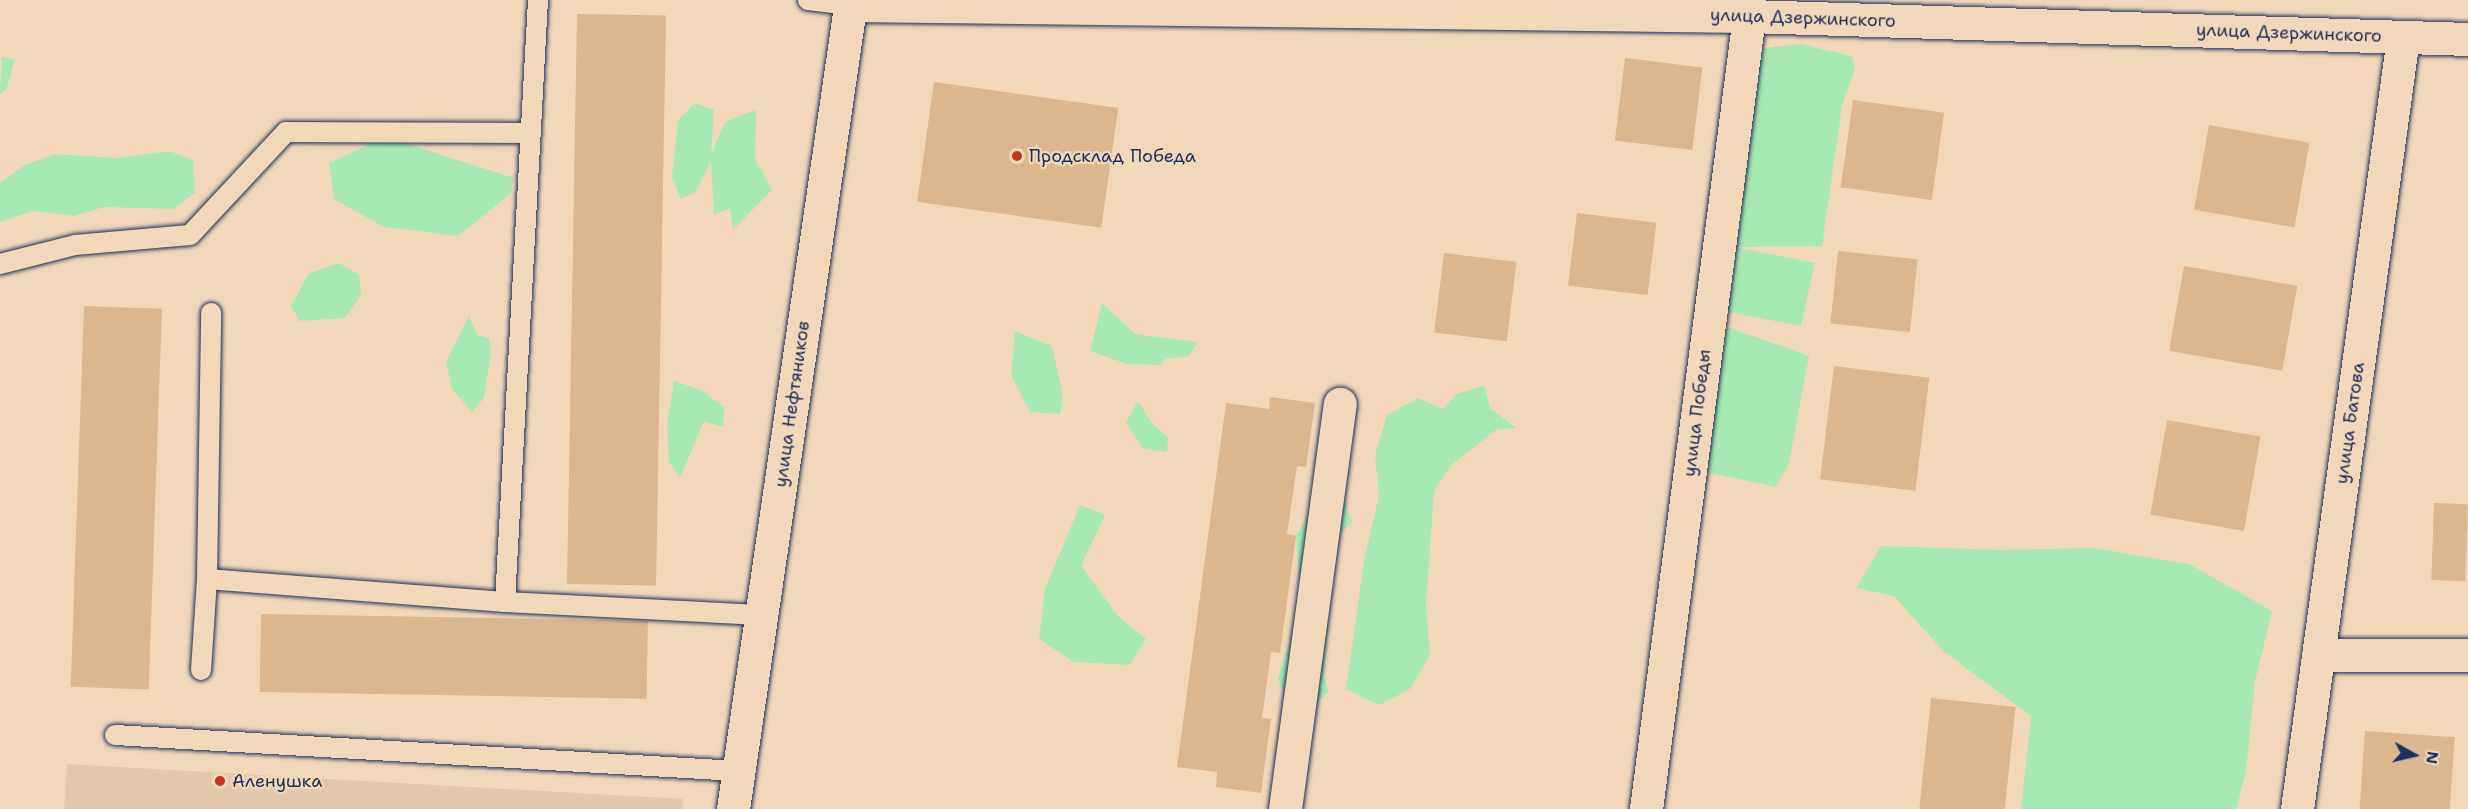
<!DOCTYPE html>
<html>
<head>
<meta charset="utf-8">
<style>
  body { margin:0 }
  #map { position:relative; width:2468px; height:809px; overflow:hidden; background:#f2d8b9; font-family:"Shantell Sans",sans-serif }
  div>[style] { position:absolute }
  .built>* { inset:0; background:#e3c8a9 }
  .green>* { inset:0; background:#a7e9b2 }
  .building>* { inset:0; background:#dcb68d; transform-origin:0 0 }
  .roads { filter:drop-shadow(0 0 2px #1b2f5e) drop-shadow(0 0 2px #1b2f5e) }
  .lane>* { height:20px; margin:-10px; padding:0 10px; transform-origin:10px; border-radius:10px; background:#f2d8b9 }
  .street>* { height:33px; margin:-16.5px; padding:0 16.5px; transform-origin:16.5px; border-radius:16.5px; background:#f2d8b9 }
  .dots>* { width:16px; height:16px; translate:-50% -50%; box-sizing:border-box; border:3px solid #f2d8b9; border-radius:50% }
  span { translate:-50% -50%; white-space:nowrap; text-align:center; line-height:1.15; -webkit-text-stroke:4.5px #f2d8b9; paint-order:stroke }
  .street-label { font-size:18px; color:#1b2f5e }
  .poi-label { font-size:18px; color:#1b2f5e }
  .left { translate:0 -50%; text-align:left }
  .north { position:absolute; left:2384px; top:725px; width:60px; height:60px; -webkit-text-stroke:4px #f2d8b9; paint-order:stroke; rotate:98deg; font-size:16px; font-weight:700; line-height:24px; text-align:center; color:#1b2f5e }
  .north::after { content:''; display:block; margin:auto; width:21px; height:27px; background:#1b2f5e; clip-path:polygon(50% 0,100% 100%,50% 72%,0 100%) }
</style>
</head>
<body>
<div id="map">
  <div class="built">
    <div style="clip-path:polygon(67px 764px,683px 799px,682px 809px,64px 809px)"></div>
  </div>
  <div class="green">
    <div style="clip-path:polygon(1800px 44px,1852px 56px,1855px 69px,1842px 106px,1822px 246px,1735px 247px,1815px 263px,1801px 326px,1724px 311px,1757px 49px)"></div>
    <div style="clip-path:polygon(2px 57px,15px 59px,7px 88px,0 94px)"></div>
    <div style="clip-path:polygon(694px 103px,714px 110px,711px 155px,725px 122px,756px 110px,755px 159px,772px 190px,733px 230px,730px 209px,714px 214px,711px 161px,696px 192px,681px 199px,672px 177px,678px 121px)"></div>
    <div style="clip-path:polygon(385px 137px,514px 178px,510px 194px,458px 236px,384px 227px,334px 199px,329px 163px)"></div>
    <div style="clip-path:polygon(169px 151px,193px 160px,195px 193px,173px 209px,104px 207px,74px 216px,33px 211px,0 222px,0 183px,23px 166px,55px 154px,116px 158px)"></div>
    <div style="clip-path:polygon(339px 263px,359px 275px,361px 295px,345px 318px,300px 321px,291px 307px,308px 274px)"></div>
    <div style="clip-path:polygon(1102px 303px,1135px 334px,1198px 342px,1189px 356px,1165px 359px,1160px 365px,1127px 364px,1090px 351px)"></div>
    <div style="clip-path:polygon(469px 316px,477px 335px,489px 338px,491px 354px,484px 398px,472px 412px,452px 389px,446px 362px)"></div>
    <div style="clip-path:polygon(1722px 325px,1809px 356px,1789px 463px,1776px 487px,1701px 471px)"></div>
    <div style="clip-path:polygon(1015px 331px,1052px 346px,1063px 395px,1060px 414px,1030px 412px,1011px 375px)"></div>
    <div style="clip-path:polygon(674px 381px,701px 390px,724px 407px,723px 427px,704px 421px,680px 478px,669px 462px,667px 424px)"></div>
    <div style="clip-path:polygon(1484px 385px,1490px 408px,1516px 428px,1496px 430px,1451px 465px,1434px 491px,1426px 605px,1430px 655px,1410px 689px,1379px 705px,1346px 689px,1364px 561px,1379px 495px,1375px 455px,1387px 415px,1418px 398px,1443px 409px,1457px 394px)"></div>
    <div style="clip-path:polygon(1138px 401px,1151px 422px,1168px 438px,1167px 452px,1142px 448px,1126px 422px)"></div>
    <div style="clip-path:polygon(1342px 492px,1352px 522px,1320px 554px,1316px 602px,1329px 617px,1324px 676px,1328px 692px,1296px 723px,1278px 679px,1301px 603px,1296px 536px,1318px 496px)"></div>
    <div style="clip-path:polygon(1080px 505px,1105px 515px,1081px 566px,1118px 616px,1146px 639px,1130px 665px,1074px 662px,1039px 639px,1045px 589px)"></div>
    <div style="clip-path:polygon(1881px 546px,2002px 550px,2095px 548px,2189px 564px,2272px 611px,2255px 682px,2246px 771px,2236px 809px,2021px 809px,2031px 716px,1943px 651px,1894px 596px,1856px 588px)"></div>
  </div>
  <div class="building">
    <div style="left:577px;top:14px;width:89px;height:570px;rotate:1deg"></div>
    <div style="left:1625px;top:58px;width:78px;height:83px;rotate:7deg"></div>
    <div style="left:934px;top:82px;width:186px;height:121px;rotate:8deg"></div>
    <div style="left:1853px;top:100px;width:92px;height:88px;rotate:8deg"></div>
    <div style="left:2209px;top:125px;width:102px;height:86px;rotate:10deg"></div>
    <div style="left:1577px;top:213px;width:80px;height:73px;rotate:7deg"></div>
    <div style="left:1838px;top:251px;width:80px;height:73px;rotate:6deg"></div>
    <div style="left:1444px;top:253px;width:73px;height:80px;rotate:7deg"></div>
    <div style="left:2184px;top:266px;width:115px;height:86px;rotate:10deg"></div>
    <div style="left:84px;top:306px;width:78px;height:381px;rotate:2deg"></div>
    <div style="left:1834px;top:366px;width:96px;height:114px;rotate:7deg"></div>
    <div style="clip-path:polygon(1270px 397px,1315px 403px,1306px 467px,1297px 466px,1287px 534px,1296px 536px,1280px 653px,1271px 652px,1262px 718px,1271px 719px,1261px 793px,1216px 787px,1217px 772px,1177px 767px,1226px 403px,1269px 409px)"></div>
    <div style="left:2167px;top:420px;width:95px;height:96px;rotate:10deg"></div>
    <div style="left:2434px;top:503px;width:34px;height:77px;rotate:2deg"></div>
    <div style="left:261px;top:614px;width:387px;height:78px;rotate:1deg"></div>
    <div style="left:1931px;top:698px;width:85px;height:112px;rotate:6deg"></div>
    <div style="left:2365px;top:731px;width:90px;height:78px;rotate:4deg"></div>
  </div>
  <div class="roads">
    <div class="lane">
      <div style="left:538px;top:0;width:603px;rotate:93.14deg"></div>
      <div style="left:505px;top:602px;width:255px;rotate:2.9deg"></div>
      <div style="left:808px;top:0;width:43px;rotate:6.6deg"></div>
      <div style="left:0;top:264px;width:77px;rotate:-14.2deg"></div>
      <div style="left:75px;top:245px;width:115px;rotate:-5deg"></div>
      <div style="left:190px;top:235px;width:141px;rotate:-47deg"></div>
      <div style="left:286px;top:132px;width:245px;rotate:0.2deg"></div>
      <div style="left:207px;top:579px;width:299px;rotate:4.4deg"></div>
      <div style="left:201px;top:670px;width:91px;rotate:-86.2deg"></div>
      <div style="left:207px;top:579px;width:266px;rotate:-89.1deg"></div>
      <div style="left:115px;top:735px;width:624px;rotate:3.31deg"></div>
    </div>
    <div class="street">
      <div style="left:851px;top:5px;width:898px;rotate:0.7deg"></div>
      <div style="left:1749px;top:16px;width:719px;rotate:1.83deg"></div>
      <div style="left:2318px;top:655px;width:150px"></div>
      <div style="left:733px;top:809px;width:818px;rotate:-81.7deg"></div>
      <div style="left:1285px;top:809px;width:409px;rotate:-82.3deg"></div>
      <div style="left:1646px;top:809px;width:800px;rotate:-82.6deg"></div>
      <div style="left:2297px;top:809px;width:779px;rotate:-82.18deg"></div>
    </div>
  </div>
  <div class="dots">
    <div style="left:1017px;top:156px;background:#c8321e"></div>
    <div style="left:220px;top:781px;background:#c8321e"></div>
  </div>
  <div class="street-label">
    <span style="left:1803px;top:18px;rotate:2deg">улица Дзержинского</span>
    <span style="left:2289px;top:33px;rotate:2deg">улица Дзержинского</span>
    <span style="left:792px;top:404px;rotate:-82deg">улица Нефтяников</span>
    <span style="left:1697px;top:413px;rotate:-83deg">улица Победы</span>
    <span style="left:2350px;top:423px;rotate:-82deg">улица Батова</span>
  </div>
  <div class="poi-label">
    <span class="left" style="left:1029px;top:156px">Продсклад Победа</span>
    <span class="left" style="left:232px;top:781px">Аленушка</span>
  </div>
  <div class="north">N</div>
</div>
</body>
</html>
